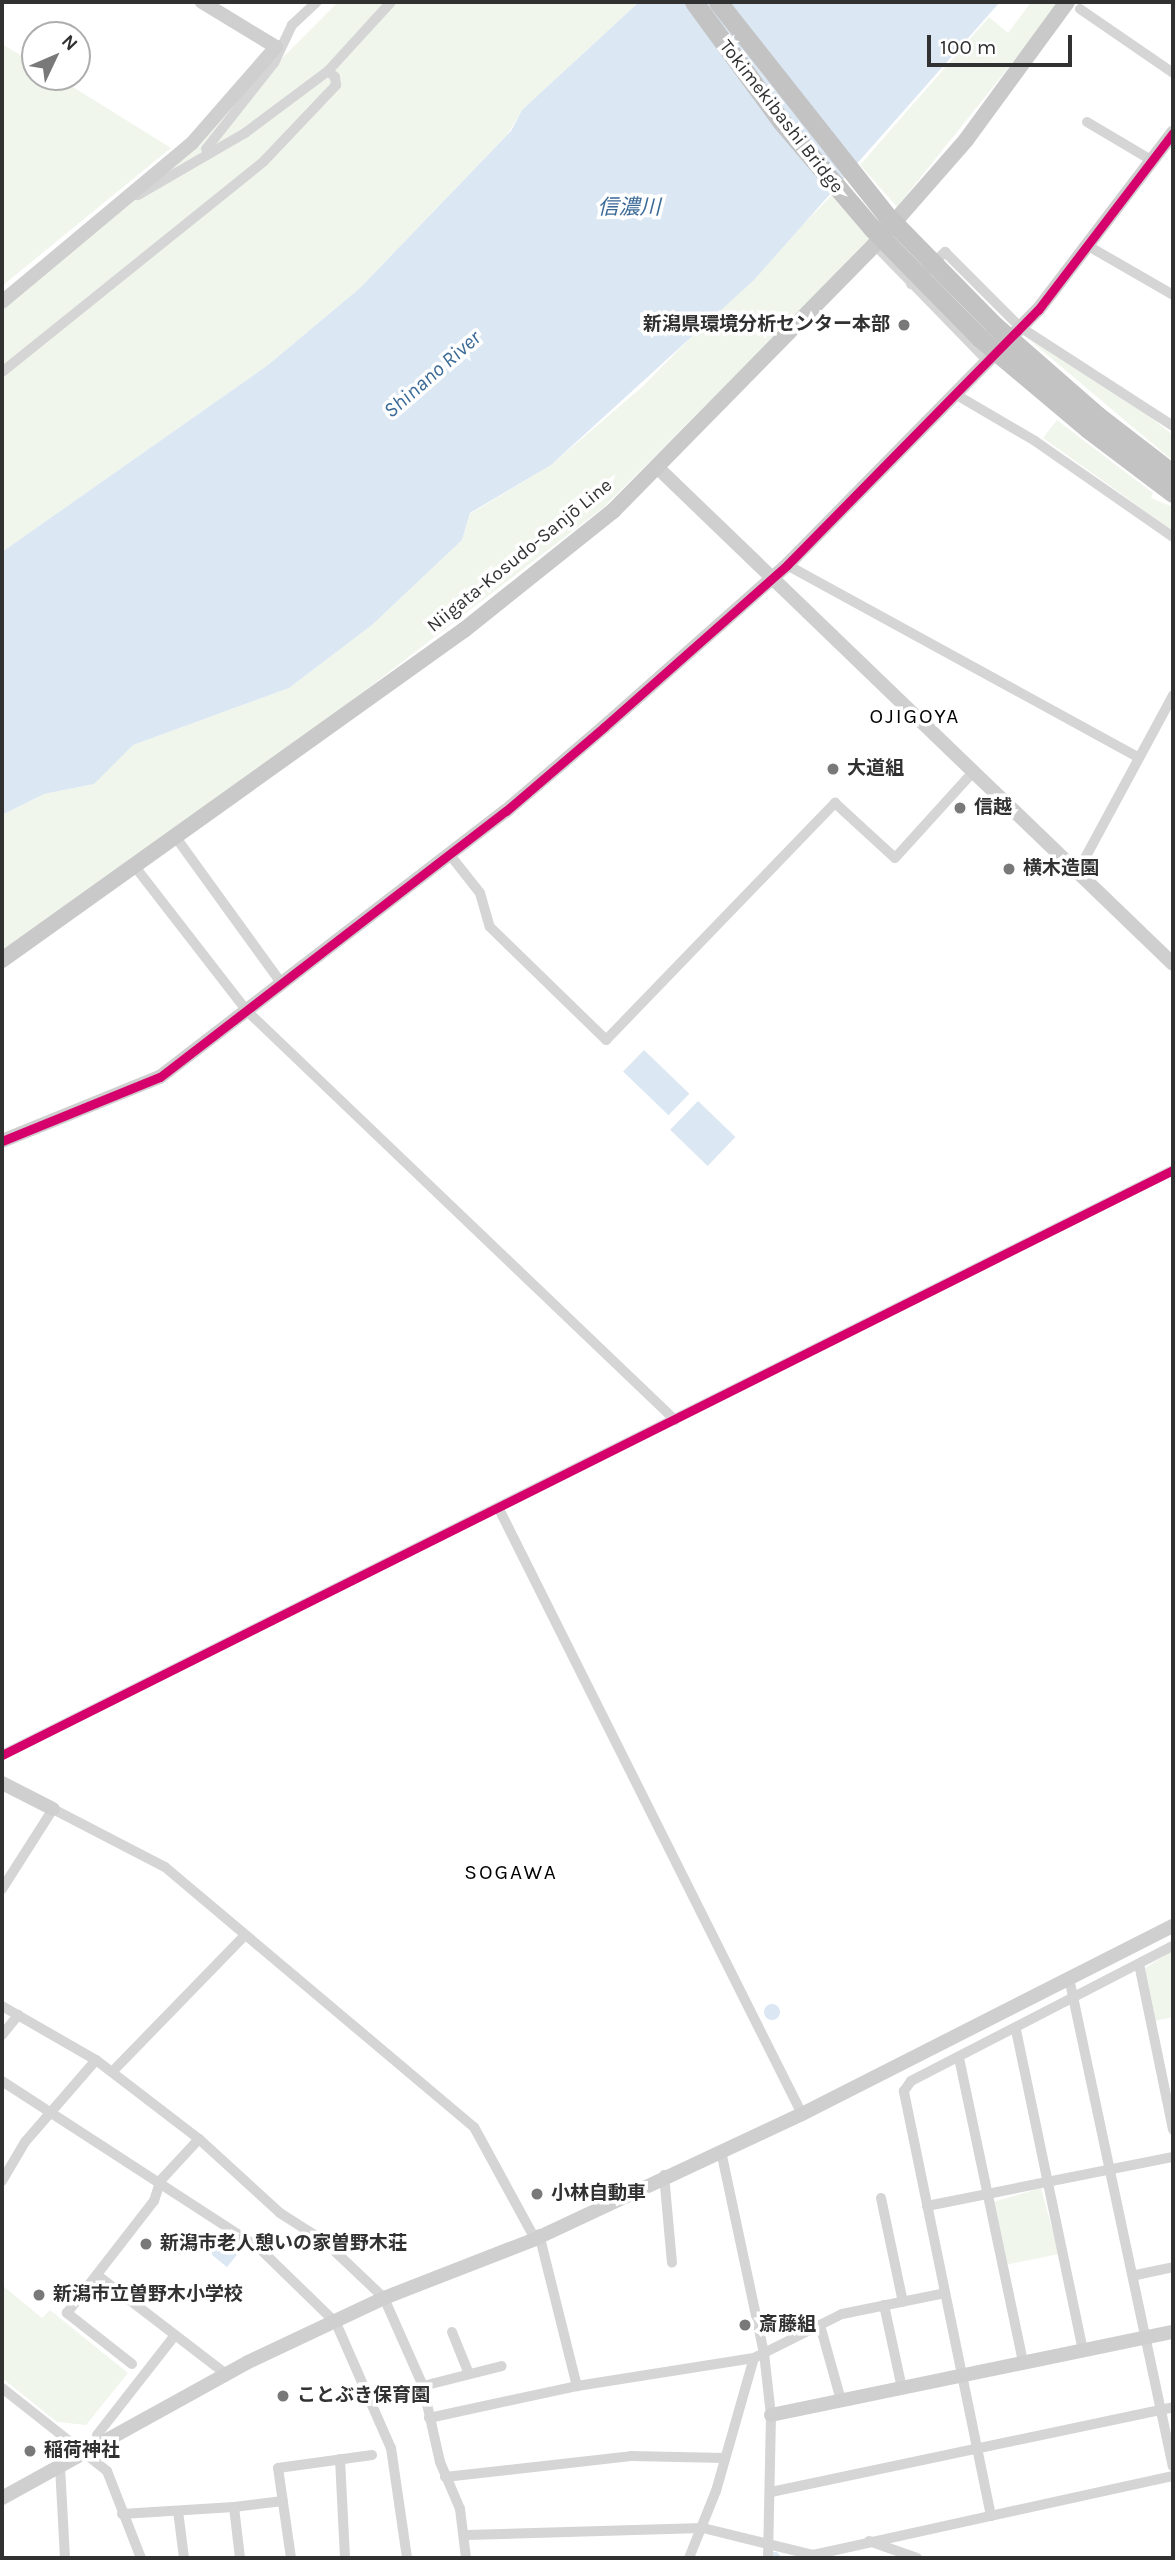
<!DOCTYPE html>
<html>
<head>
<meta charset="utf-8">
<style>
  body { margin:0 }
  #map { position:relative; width:1175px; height:2560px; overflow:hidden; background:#fff; font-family:Karla,"Noto Sans JP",sans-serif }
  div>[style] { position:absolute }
  .green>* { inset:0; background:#f1f6ed }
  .water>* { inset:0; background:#dbe7f3; transform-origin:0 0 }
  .round { border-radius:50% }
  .canal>* { height:10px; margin:-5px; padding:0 5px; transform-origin:5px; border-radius:5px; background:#dbe7f3 }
  .street>* { height:10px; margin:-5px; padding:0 5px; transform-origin:5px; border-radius:5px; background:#d5d5d5 }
  .secondary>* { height:14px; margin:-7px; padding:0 7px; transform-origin:7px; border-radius:7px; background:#cfcfcf }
  .primary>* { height:16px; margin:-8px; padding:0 8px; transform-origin:8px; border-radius:8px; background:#c9c9c9 }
  .highway>* { height:19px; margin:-9.5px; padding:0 9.5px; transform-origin:9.5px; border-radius:9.5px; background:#c3c3c3 }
  .highway-bridge>* { height:19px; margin:-9.5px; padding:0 9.5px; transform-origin:9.5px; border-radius:9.5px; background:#c3c3c3 }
  .cycleway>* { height:9px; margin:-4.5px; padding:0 4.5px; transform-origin:4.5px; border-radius:4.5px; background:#d6006c }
  .dots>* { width:19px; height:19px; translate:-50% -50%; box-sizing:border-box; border:4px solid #fff; border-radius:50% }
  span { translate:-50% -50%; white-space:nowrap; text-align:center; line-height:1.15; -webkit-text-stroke:7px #fff; paint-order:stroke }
  .street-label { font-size:19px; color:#313131 }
  .poi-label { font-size:19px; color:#313131; font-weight:700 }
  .right { translate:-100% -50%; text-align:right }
  .left { translate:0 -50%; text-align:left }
  .water-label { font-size:21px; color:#3b6a97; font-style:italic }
  .neighbourhood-label { font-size:21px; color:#000; letter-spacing:2px }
  .frame { position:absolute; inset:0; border:4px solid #313131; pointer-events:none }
  .north { position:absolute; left:21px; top:21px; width:70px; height:70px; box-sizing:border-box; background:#fff; border:2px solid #adadad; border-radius:50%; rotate:46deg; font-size:19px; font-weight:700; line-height:28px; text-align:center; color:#313131 }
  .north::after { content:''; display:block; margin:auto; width:24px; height:32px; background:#797979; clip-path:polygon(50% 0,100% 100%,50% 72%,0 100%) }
  .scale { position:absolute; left:927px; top:35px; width:145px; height:32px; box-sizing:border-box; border:4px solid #313131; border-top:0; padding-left:9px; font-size:21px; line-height:24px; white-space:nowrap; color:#313131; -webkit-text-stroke:5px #fff; paint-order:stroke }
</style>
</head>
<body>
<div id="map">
  <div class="green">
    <div style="clip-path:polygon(338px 2px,639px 2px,522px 110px,508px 134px,360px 288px,268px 365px,2px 552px,2px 310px,188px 153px)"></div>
    <div style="clip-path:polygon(1031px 2px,1061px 2px,897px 207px,860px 165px,989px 17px,1008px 33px)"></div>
    <div style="clip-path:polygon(2px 44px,35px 64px,35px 77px,57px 77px,171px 148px,2px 286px)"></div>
    <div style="clip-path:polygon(832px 195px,871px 239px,604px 507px,281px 755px,2px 950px,2px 815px,44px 794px,90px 785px,133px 745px,289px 688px,372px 625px,462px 540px,470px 514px,551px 465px,642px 387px)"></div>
    <div style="clip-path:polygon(1026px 337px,1126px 398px,1173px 435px,1173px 461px)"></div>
    <div style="clip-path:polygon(1057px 420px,1153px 493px,1151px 498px,1173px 507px,1173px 531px,1043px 438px)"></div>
    <div style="clip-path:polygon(1173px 1950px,1173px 2017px,1155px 2021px,1144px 1969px)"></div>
    <div style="clip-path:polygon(1041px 2188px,1059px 2254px,1005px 2265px,993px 2202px)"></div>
    <div style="clip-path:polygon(2px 2285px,42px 2318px,50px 2310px,128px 2373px,86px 2425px,57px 2422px,2px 2378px)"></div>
  </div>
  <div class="water">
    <div style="clip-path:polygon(639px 2px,1000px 2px,754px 280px,551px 465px,470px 513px,462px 540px,372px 625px,289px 688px,133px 745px,94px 784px,44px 794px,2px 815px,2px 552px,268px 365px,360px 288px,511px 131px,522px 110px)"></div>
    <div style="left:644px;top:1050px;width:63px;height:30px;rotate:44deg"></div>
    <div style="left:698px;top:1101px;width:52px;height:40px;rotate:44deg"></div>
    <div class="round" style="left:764px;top:2004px;width:16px;height:16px"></div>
    <div style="left:209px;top:2232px;width:36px;height:16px;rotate:39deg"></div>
  </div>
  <div class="canal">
    <div style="left:775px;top:2557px;width:1px;rotate:90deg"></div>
  </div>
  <div class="street">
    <div style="left:1080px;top:9px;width:113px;rotate:34.5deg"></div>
    <div style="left:328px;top:71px;width:93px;rotate:-47.6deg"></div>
    <div style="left:1087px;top:122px;width:77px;rotate:30.6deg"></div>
    <div style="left:206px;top:149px;width:110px;rotate:-51.7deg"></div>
    <div style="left:274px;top:63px;width:42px;rotate:-64.7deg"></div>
    <div style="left:292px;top:25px;width:34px;rotate:-43deg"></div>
    <div style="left:875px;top:245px;width:162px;rotate:45.8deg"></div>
    <div style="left:1090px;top:247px;width:96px;rotate:30deg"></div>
    <div style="left:911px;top:284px;width:47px;rotate:-43.3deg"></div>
    <div style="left:945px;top:252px;width:106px;rotate:45deg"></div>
    <div style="left:1020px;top:327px;width:182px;rotate:32.9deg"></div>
    <div style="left:2px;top:372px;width:336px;rotate:-38.8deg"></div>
    <div style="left:264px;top:161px;width:105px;rotate:-46.5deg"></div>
    <div style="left:336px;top:85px;width:8px;rotate:-97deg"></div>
    <div style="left:335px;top:77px;width:9px;rotate:-139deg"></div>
    <div style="left:328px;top:71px;width:104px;rotate:143.2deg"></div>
    <div style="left:245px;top:133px;width:124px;rotate:149.9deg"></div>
    <div style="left:955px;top:394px;width:93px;rotate:30.4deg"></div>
    <div style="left:1035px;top:441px;width:168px;rotate:34.8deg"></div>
    <div style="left:787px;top:565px;width:401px;rotate:28.7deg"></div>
    <div style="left:177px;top:839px;width:179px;rotate:54.1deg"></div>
    <div style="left:450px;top:855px;width:48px;rotate:51.7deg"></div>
    <div style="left:480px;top:893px;width:35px;rotate:74deg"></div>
    <div style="left:490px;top:927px;width:162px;rotate:44.2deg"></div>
    <div style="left:606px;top:1040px;width:330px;rotate:-46deg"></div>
    <div style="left:835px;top:803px;width:81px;rotate:42.5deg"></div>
    <div style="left:895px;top:858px;width:116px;rotate:-47.8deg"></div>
    <div style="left:136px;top:868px;width:181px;rotate:52.2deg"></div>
    <div style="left:247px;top:1011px;width:592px;rotate:43.7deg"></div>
    <div style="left:1078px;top:871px;width:200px;rotate:-61.6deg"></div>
    <div style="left:499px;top:1509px;width:677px;rotate:63.4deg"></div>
    <div style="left:2px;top:1755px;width:1309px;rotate:-26.55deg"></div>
    <div style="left:2px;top:1889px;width:95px;rotate:-57.5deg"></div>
    <div style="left:53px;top:1809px;width:126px;rotate:27.4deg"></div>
    <div style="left:165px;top:1867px;width:404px;rotate:40.1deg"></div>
    <div style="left:474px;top:2127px;width:128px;rotate:61.4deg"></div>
    <div style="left:1139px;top:1964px;width:169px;rotate:78.4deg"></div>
    <div style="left:1069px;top:1978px;width:499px;rotate:78deg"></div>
    <div style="left:2px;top:2006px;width:108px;rotate:29.9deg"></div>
    <div style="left:96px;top:2060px;width:130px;rotate:37.5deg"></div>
    <div style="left:199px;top:2139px;width:110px;rotate:42.4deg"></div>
    <div style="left:280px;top:2213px;width:52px;rotate:32.5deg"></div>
    <div style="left:324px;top:2241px;width:83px;rotate:43.5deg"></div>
    <div style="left:384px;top:2298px;width:96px;rotate:66.1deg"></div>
    <div style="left:423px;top:2386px;width:78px;rotate:77.4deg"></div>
    <div style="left:440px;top:2462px;width:51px;rotate:66.9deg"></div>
    <div style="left:460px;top:2509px;width:49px;rotate:83deg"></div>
    <div style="left:1016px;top:2030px;width:327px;rotate:78.2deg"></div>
    <div style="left:2px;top:2035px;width:26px;rotate:-51deg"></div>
    <div style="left:959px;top:2058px;width:312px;rotate:78.1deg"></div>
    <div style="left:112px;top:2072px;width:191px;rotate:-45.8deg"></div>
    <div style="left:2px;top:2081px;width:306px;rotate:33deg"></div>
    <div style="left:259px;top:2248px;width:107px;rotate:44.2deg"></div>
    <div style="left:336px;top:2323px;width:137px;rotate:66.3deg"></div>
    <div style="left:391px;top:2448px;width:111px;rotate:81.7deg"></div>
    <div style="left:721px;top:2151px;width:207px;rotate:78deg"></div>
    <div style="left:764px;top:2353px;width:62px;rotate:83.6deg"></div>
    <div style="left:771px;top:2415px;width:143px;rotate:91.2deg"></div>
    <div style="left:664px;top:2175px;width:88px;rotate:84.8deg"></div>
    <div style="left:2px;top:2181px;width:45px;rotate:-59.5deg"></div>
    <div style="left:25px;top:2142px;width:108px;rotate:-49.1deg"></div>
    <div style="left:881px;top:2198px;width:106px;rotate:78.1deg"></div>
    <div style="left:927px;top:2206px;width:251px;rotate:-11.3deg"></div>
    <div style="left:539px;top:2234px;width:157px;rotate:76deg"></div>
    <div style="left:577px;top:2386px;width:179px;rotate:-9deg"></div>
    <div style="left:97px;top:2275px;width:163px;rotate:37.5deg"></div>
    <div style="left:1136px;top:2275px;width:38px;rotate:-12deg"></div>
    <div style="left:884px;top:2305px;width:85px;rotate:77.8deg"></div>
    <div style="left:820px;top:2325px;width:78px;rotate:74.4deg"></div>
    <div style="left:452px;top:2332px;width:45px;rotate:68deg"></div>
    <div style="left:132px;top:2364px;width:83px;rotate:-141.9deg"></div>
    <div style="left:67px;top:2313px;width:142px;rotate:-52.2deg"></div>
    <div style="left:154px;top:2201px;width:22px;rotate:-72deg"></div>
    <div style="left:161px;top:2180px;width:56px;rotate:-47.2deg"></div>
    <div style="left:423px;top:2386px;width:81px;rotate:-14.2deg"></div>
    <div style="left:2px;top:2388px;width:134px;rotate:38.3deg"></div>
    <div style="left:107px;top:2471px;width:93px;rotate:68.7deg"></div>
    <div style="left:429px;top:2418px;width:151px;rotate:-12.2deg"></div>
    <div style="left:99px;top:2445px;width:10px;rotate:-101deg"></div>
    <div style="left:97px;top:2435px;width:127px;rotate:-52deg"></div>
    <div style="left:340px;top:2459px;width:99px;rotate:87.1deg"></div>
    <div style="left:60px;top:2466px;width:92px;rotate:86.9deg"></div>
    <div style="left:445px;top:2477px;width:187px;rotate:-6.4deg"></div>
    <div style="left:631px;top:2456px;width:94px;rotate:1.2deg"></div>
    <div style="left:771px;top:2492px;width:411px;rotate:-11.9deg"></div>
    <div style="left:234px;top:2507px;width:49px;rotate:-7deg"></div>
    <div style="left:178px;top:2511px;width:47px;rotate:82.7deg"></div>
    <div style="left:122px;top:2514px;width:112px;rotate:-3.6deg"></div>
    <div style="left:234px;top:2507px;width:51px;rotate:83.3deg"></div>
    <div style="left:991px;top:2516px;width:434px;rotate:-101.6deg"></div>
    <div style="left:904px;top:2091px;width:12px;rotate:-55deg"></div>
    <div style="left:911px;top:2081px;width:295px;rotate:-27.3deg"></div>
    <div style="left:467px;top:2535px;width:236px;rotate:-1.7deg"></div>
    <div style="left:703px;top:2528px;width:113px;rotate:13.8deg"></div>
    <div style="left:813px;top:2555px;width:369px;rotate:-12.4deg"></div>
    <div style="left:869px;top:2541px;width:51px;rotate:19.5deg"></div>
    <div style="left:291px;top:2558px;width:91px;rotate:-98.2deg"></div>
    <div style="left:278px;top:2468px;width:95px;rotate:-7.9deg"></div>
    <div style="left:689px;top:2558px;width:72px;rotate:-68.1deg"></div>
    <div style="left:716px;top:2491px;width:138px;rotate:-74.1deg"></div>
    <div style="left:754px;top:2358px;width:98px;rotate:-26.6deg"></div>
    <div style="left:842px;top:2314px;width:105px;rotate:-11.5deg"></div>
  </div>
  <div class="secondary">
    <div style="left:2px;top:302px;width:248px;rotate:-39.9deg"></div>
    <div style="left:192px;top:143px;width:128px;rotate:-48.8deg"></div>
    <div style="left:276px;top:47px;width:87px;rotate:-148.7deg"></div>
    <div style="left:657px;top:467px;width:716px;rotate:43.93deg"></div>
    <div style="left:2px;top:1141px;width:170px;rotate:-22.1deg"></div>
    <div style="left:160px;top:1077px;width:436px;rotate:-37.6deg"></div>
    <div style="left:506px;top:811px;width:129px;rotate:-40.6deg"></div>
    <div style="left:604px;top:727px;width:244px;rotate:-41.5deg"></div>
    <div style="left:787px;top:565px;width:358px;rotate:-45.5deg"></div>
    <div style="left:1038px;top:310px;width:223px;rotate:-52.7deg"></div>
    <div style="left:2px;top:1783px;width:57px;rotate:27deg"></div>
    <div style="left:771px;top:2415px;width:410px;rotate:-11.7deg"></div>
    <div style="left:2px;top:2498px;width:281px;rotate:-28.9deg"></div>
    <div style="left:248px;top:2362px;width:150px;rotate:-25.2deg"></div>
    <div style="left:384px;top:2298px;width:162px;rotate:-21.3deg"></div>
    <div style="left:535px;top:2239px;width:295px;rotate:-25.1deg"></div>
    <div style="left:802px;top:2114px;width:416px;rotate:-26.9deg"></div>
  </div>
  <div class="primary">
    <div style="left:2px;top:960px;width:568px;rotate:-35.54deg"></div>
    <div style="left:464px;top:630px;width:191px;rotate:-38.6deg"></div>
    <div style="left:613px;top:511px;width:374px;rotate:-45.5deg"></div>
    <div style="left:875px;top:244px;width:138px;rotate:-48.8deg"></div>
    <div style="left:966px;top:140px;width:171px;rotate:-53.8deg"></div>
  </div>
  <div class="highway">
    <div style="left:694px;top:2px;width:147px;rotate:53.8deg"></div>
    <div style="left:781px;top:121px;width:140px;rotate:49.6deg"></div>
    <div style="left:718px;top:2px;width:271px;rotate:51.7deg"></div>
    <div style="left:1098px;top:416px;width:95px;rotate:37.7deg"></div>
    <div style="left:1088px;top:429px;width:106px;rotate:37deg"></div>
  </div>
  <div class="highway-bridge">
    <div style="left:886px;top:215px;width:154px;rotate:45.5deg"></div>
    <div style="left:994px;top:325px;width:138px;rotate:41.2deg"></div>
    <div style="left:872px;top:228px;width:154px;rotate:45.5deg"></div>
    <div style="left:980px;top:338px;width:141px;rotate:40.1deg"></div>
  </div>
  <div class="cycleway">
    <div style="left:2px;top:1141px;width:170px;rotate:-22.1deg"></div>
    <div style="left:160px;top:1077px;width:436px;rotate:-37.6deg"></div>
    <div style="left:506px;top:811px;width:129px;rotate:-40.6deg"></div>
    <div style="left:604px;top:727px;width:244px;rotate:-41.5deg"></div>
    <div style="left:787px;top:565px;width:358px;rotate:-45.5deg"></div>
    <div style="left:1038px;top:310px;width:223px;rotate:-52.7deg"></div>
    <div style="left:2px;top:1755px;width:1309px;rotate:-26.55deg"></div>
  </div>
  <div class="dots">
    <div style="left:904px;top:325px;background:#797979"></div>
    <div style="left:833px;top:769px;background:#797979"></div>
    <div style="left:960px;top:808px;background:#797979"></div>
    <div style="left:1009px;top:869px;background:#797979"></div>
    <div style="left:537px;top:2194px;background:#797979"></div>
    <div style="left:146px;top:2244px;background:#797979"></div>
    <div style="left:39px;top:2295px;background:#797979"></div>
    <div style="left:745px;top:2325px;background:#797979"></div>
    <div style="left:283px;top:2396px;background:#797979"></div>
    <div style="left:30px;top:2451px;background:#797979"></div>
  </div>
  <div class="street-label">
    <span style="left:781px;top:117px;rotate:52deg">Tokimekibashi Bridge</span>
    <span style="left:520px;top:556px;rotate:-39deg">Niigata-Kosudo-Sanjō Line</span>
  </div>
  <div class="poi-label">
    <span class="right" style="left:890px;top:325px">新潟県環境分析センター本部</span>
    <span class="left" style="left:847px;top:769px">大道組</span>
    <span class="left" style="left:974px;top:808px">信越</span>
    <span class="left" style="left:1023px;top:869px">横木造園</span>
    <span class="left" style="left:551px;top:2194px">小林自動車</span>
    <span class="left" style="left:160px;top:2244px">新潟市老人憩いの家曽野木荘</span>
    <span class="left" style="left:53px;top:2295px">新潟市立曽野木小学校</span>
    <span class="left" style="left:759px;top:2325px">斎藤組</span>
    <span class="left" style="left:297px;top:2396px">ことぶき保育園</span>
    <span class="left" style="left:44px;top:2451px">稲荷神社</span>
  </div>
  <div class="water-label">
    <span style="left:629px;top:207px">信濃川</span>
    <span style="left:432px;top:374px;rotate:-41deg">Shinano River</span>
  </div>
  <div class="neighbourhood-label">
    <span style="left:915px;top:716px">OJIGOYA</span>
    <span style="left:511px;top:1872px">SOGAWA</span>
  </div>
  <div class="frame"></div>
  <div class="north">N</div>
  <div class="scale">100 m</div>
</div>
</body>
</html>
